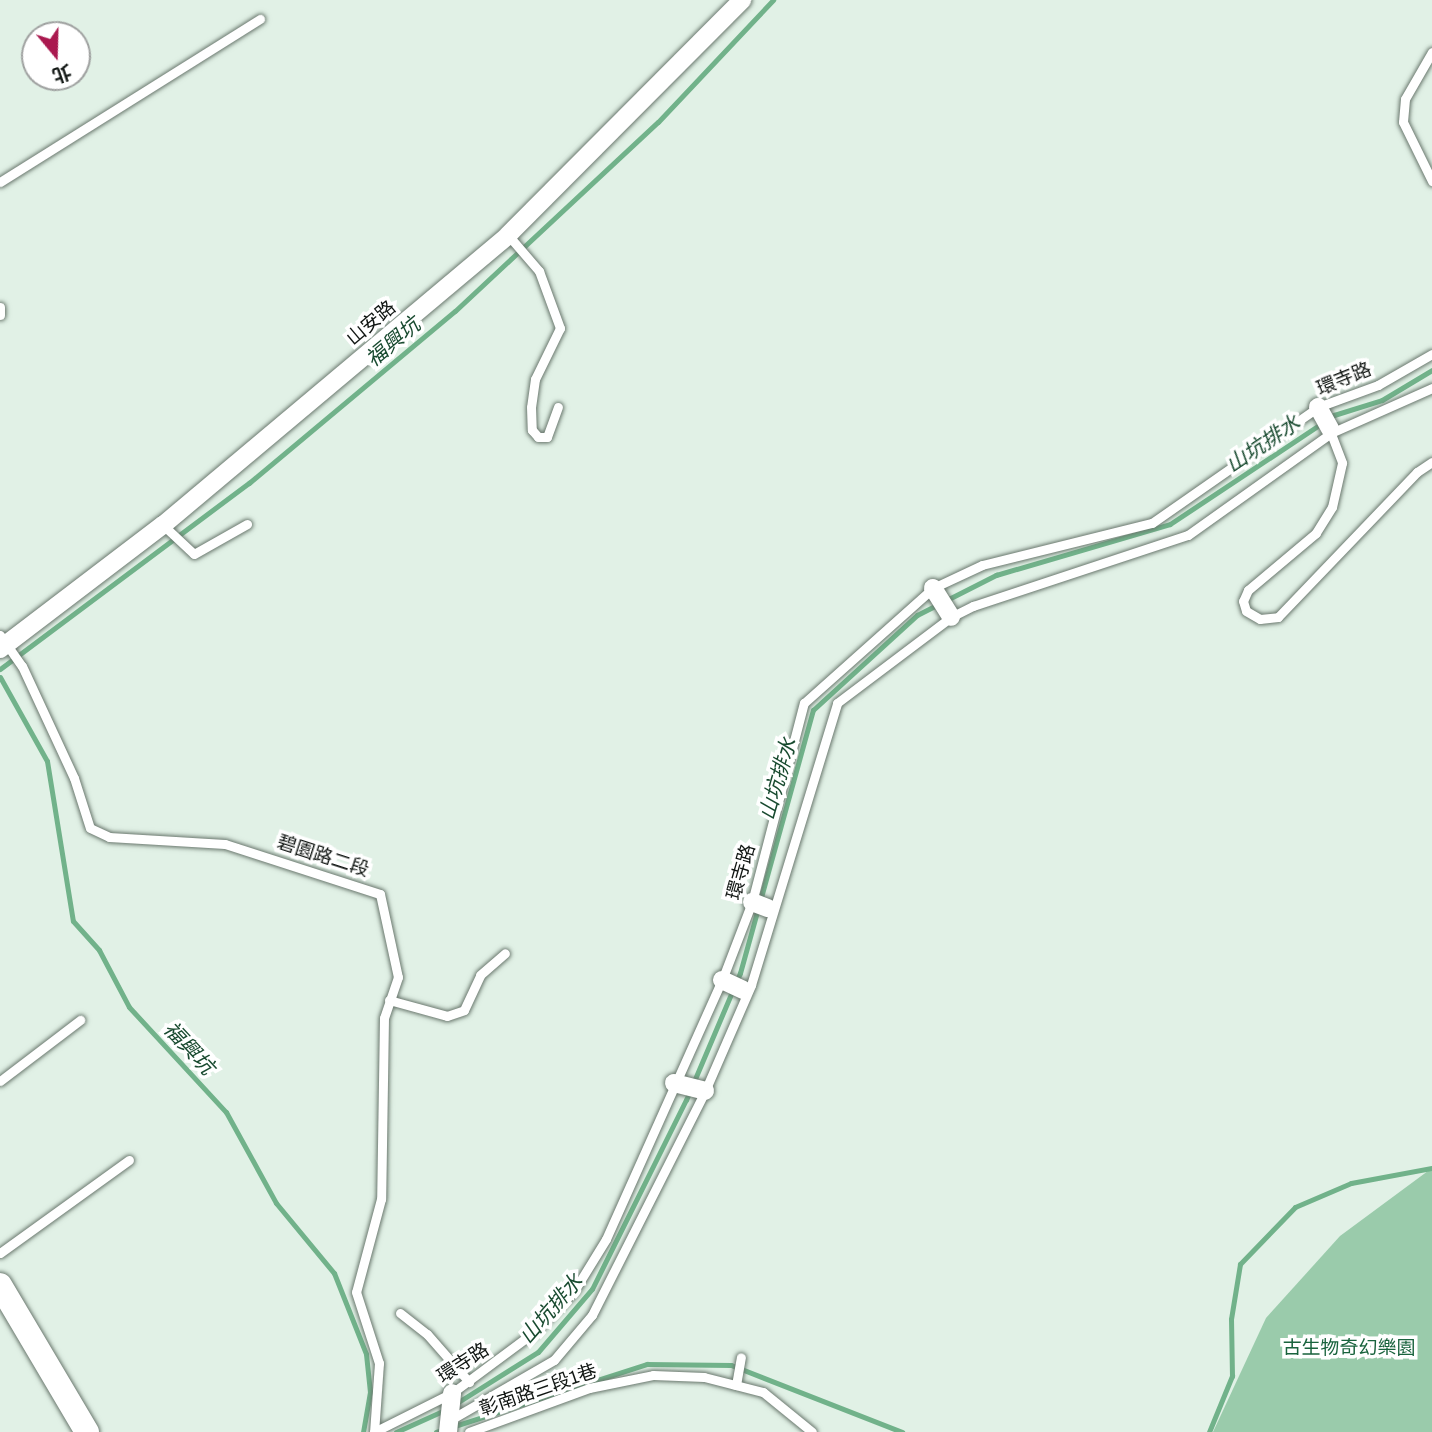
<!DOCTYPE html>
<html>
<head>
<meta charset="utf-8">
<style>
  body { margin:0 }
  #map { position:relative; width:1432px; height:1432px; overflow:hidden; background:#e1f1e6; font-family:"Archivo Narrow","Noto Sans TC",sans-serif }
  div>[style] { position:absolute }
  .green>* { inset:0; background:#9acbab }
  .stream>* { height:5px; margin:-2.5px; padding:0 2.5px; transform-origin:2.5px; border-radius:2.5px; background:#71b28a }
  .roads { filter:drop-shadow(0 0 2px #6a786e) drop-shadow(0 0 2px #6a786e) }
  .lane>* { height:9px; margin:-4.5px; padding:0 4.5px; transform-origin:4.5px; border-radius:4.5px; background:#fff }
  .street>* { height:18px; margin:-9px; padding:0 9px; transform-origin:9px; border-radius:9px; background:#fff }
  .secondary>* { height:24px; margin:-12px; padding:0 12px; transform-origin:12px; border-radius:12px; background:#fff }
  span { translate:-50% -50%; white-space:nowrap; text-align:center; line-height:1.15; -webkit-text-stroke:7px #fff; paint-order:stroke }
  .street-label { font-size:19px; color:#101512 }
  .park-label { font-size:19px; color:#19633d }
  .water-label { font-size:21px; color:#184a2f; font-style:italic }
  .north { position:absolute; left:21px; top:21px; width:70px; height:70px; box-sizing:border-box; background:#fff; border:2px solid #9fa1a0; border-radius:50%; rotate:161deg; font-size:19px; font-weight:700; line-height:28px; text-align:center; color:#101512 }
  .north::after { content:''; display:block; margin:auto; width:24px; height:32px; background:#aa194f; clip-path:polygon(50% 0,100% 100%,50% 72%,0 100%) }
</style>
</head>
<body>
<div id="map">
  <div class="green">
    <div style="clip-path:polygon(1432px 1168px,1432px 1432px,1213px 1432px,1266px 1318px,1340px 1236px)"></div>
  </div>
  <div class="stream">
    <div style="left:0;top:669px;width:311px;rotate:-36.8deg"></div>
    <div style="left:249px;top:483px;width:268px;rotate:-39.9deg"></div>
    <div style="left:455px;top:311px;width:277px;rotate:-43deg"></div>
    <div style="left:658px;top:122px;width:168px;rotate:-46.7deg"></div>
    <div style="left:0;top:677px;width:96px;rotate:60.8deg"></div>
    <div style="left:47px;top:761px;width:162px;rotate:80.8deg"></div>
    <div style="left:73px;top:921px;width:39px;rotate:48deg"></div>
    <div style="left:99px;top:950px;width:64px;rotate:62.2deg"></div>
    <div style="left:129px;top:1007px;width:143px;rotate:47.3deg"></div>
    <div style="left:226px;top:1112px;width:104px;rotate:61.2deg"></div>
    <div style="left:276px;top:1203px;width:91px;rotate:50.4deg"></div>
    <div style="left:334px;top:1273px;width:87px;rotate:68.4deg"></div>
    <div style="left:366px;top:1354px;width:38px;rotate:84deg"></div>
    <div style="left:370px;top:1392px;width:41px;rotate:99.9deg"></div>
    <div style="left:455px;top:1404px;width:98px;rotate:-32.1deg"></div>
    <div style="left:538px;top:1352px;width:83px;rotate:-49.4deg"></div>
    <div style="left:592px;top:1289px;width:211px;rotate:-63.6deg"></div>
    <div style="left:686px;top:1100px;width:138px;rotate:-67deg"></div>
    <div style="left:740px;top:973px;width:273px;rotate:-74.5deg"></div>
    <div style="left:813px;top:710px;width:141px;rotate:-42.4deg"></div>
    <div style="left:917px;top:615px;width:89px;rotate:-26.9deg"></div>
    <div style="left:996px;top:575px;width:181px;rotate:-16.3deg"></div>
    <div style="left:1170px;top:524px;width:197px;rotate:-33.6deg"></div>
    <div style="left:1334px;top:415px;width:50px;rotate:-17.4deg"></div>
    <div style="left:1382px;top:400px;width:58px;rotate:-31deg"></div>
    <div style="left:396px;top:1432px;width:56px;rotate:-24.3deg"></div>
    <div style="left:436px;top:1432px;width:222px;rotate:-17.9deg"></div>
    <div style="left:647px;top:1364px;width:84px;rotate:0.7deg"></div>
    <div style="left:731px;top:1365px;width:184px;rotate:21.4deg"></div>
    <div style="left:1209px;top:1432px;width:61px;rotate:-67.7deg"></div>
    <div style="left:1232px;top:1376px;width:57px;rotate:-91deg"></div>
    <div style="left:1231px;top:1319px;width:56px;rotate:-80.7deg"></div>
    <div style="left:1240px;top:1264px;width:79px;rotate:-46deg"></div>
    <div style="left:1295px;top:1207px;width:61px;rotate:-23.2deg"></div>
    <div style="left:1351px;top:1183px;width:82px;rotate:-10.5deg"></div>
  </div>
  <div class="roads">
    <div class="lane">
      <div style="left:1432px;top:52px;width:54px;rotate:119.9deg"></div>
      <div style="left:1405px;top:99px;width:23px;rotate:95deg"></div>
      <div style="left:1403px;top:122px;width:66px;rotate:63.8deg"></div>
      <div style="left:0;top:182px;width:307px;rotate:-32.1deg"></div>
      <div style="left:508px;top:235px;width:48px;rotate:49.3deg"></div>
      <div style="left:539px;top:271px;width:61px;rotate:69.8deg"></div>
      <div style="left:560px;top:328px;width:57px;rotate:116.1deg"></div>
      <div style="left:535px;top:379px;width:28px;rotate:98deg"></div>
      <div style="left:531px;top:407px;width:23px;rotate:88deg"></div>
      <div style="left:532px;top:430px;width:9px;rotate:49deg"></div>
      <div style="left:538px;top:437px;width:9px"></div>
      <div style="left:547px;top:437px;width:32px;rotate:-70deg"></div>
      <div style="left:0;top:307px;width:8px;rotate:90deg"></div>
      <div style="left:1330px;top:431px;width:34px;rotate:69deg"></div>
      <div style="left:1342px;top:463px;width:45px;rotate:102.8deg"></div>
      <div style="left:1332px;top:507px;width:31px;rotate:122deg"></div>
      <div style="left:1316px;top:533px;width:89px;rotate:140deg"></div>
      <div style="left:1248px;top:590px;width:12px;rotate:114deg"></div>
      <div style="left:1243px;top:601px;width:10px;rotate:73deg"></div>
      <div style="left:1246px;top:611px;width:16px;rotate:30deg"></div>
      <div style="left:1260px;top:619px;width:18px;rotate:-6deg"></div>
      <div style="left:1278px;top:617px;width:201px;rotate:-46.2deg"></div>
      <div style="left:1417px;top:472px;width:18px;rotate:-34deg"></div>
      <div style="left:163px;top:525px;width:42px;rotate:43.1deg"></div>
      <div style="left:194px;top:554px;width:61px;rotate:-29.5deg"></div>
      <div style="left:0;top:635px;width:38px;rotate:55deg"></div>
      <div style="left:22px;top:666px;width:123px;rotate:65.1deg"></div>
      <div style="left:74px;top:778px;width:52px;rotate:72.3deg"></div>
      <div style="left:90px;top:828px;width:21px;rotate:25deg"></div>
      <div style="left:109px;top:837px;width:116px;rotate:3.5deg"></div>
      <div style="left:225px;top:844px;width:163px;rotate:17.9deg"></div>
      <div style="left:380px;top:894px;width:85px;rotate:77.8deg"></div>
      <div style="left:398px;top:977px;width:43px;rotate:108.9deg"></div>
      <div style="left:384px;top:1018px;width:181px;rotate:90.9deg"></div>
      <div style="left:381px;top:1199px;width:96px;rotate:105deg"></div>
      <div style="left:356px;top:1292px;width:75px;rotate:72.1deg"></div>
      <div style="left:379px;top:1363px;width:69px;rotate:94.1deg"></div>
      <div style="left:389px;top:1000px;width:60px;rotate:15.4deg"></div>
      <div style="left:447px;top:1016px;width:18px;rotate:-19deg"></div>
      <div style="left:464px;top:1010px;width:38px;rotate:-65deg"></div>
      <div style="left:480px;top:975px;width:33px;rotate:-41deg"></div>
      <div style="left:0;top:1081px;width:101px;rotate:-37.3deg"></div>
      <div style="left:0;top:1253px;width:159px;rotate:-35.8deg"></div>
      <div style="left:400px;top:1313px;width:34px;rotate:38deg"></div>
      <div style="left:427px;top:1334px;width:64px;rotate:48.8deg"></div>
      <div style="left:736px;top:1385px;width:28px;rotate:-80deg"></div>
      <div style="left:450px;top:1420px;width:120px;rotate:-30deg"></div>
      <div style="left:554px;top:1360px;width:59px;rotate:-49.8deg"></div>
      <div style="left:592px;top:1315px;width:251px;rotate:-63.2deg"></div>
      <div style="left:705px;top:1091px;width:116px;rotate:-66.5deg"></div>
      <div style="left:751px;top:985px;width:295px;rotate:-73deg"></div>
      <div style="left:837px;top:703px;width:143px;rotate:-37deg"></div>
      <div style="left:951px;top:617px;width:25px;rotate:-27deg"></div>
      <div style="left:973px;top:606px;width:226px;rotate:-18.3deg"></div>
      <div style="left:1188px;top:535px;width:176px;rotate:-35.5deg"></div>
      <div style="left:1331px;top:433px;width:111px;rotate:-24deg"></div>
      <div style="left:374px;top:1432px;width:87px;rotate:-26.6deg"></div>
      <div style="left:452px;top:1393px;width:102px;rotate:-36.6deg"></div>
      <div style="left:534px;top:1332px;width:57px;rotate:-45.7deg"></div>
      <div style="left:574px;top:1291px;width:61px;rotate:-58.4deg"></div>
      <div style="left:606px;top:1239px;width:284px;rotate:-65.9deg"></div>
      <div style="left:722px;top:980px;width:84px;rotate:-69deg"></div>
      <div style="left:752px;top:902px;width:206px;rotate:-75.4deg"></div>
      <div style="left:804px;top:703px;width:173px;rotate:-41.7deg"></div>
      <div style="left:933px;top:588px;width:54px;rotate:-25.1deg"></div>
      <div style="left:982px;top:565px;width:175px;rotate:-13.9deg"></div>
      <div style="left:1152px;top:523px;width:203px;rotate:-34.9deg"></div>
      <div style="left:1318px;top:407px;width:64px;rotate:-20.1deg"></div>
      <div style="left:1378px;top:385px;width:62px;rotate:-29.9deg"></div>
      <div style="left:469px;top:1432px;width:128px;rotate:-20.1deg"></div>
      <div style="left:589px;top:1388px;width:65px;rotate:-11.5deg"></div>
      <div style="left:653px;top:1375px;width:51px;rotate:2.2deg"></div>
      <div style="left:704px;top:1377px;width:61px;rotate:14.3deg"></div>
      <div style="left:763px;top:1392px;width:63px;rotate:39.2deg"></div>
    </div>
    <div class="street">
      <div style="left:1318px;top:407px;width:25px;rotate:61deg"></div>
      <div style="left:933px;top:588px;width:34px;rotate:58deg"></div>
      <div style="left:0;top:649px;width:205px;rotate:-37.3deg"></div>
      <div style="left:163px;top:525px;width:451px;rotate:-40deg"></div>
      <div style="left:508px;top:235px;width:332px;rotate:-45.1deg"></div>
      <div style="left:752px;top:902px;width:17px;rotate:21deg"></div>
      <div style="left:722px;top:980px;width:23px;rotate:25deg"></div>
      <div style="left:674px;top:1083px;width:32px;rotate:14deg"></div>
      <div style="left:448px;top:1432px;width:39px;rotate:-84deg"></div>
    </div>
    <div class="secondary">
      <div style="left:0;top:1285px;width:171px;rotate:59.4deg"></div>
    </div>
  </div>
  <div class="street-label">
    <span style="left:371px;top:323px;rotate:-40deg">山安路</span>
    <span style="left:1344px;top:379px;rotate:-22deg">環寺路</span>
    <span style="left:323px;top:856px;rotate:18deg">碧園路二段</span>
    <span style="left:741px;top:872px;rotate:-74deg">環寺路</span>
    <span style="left:463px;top:1363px;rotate:-33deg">環寺路</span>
    <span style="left:538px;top:1390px;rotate:-19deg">彰南路三段1巷</span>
  </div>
  <div class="park-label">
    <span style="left:1349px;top:1348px">古生物奇幻樂園</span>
  </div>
  <div class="water-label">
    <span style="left:393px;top:342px;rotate:-40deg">福興坑</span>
    <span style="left:1263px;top:444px;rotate:-34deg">山坑排水</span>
    <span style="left:778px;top:779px;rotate:-74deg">山坑排水</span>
    <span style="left:189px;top:1048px;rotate:47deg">福興坑</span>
    <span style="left:551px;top:1309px;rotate:-49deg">山坑排水</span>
  </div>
  <div class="north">北</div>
</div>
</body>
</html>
